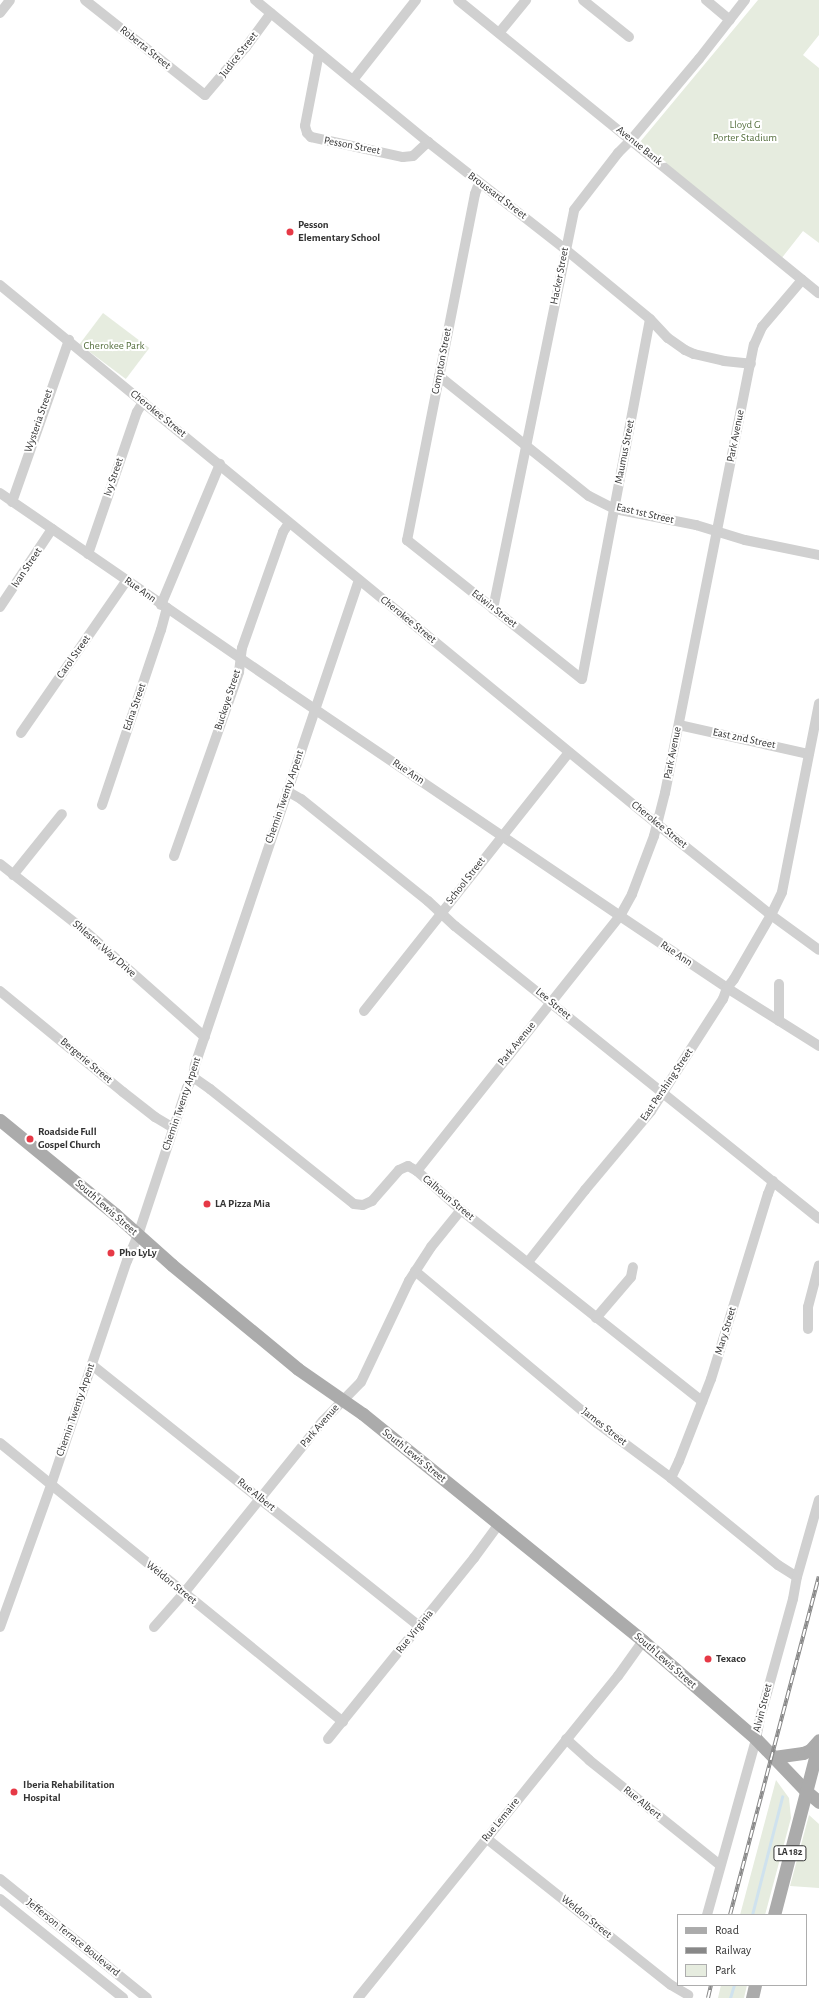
<!DOCTYPE html>
<html>
<head>
<meta charset="utf-8">
<style>
  body { margin:0 }
  #map { position:relative; width:819px; height:1998px; overflow:hidden; background:#fff; font-family:"Alegreya Sans",sans-serif }
  div>[style] { position:absolute }
  .green>* { inset:0; background:#e6ecdf; transform-origin:0 0 }
  .stream>* { height:2.5px; margin:-1.25px; padding:0 1.25px; transform-origin:1.25px; border-radius:1.25px; background:#cfe2ee }
  .minor>* { height:10px; margin:-5px; padding:0 5px; transform-origin:5px; border-radius:5px; background:#d0d0d0 }
  .major>* { height:13px; margin:-6.5px; padding:0 6.5px; transform-origin:6.5px; border-radius:6.5px; background:#ababab }
  .rail>* { height:4px; margin-top:-2px; transform-origin:0; background:repeating-linear-gradient(90deg,#fff 0 8px,#888 0 16px); box-sizing:border-box; border-block:1px solid #888 }
  .dots>* { width:11px; height:11px; translate:-50% -50%; box-sizing:border-box; border:2px solid #fff; border-radius:50% }
  span { translate:-50% -50%; white-space:nowrap; text-align:center; line-height:1.15; -webkit-text-stroke:4px #fff; paint-order:stroke }
  .shield-label span { padding:1px 3px; background:#fff; border:1px solid; border-radius:3px; -webkit-text-stroke-width:0 }
  .shield-label { font-size:10px; color:#333; font-weight:700 }
  .street-label { font-size:11px; color:#333 }
  .park-label { font-size:11px; color:#56703f }
  .poi-label { font-size:11px; color:#333; font-weight:700 }
  .left { translate:0 -50%; text-align:left }
  .legend { position:absolute; left:677px; top:1914px; width:130px; height:72px; box-sizing:border-box; background:#fff; border:1px solid #adadad; margin:0; padding:5px 7px; list-style:none; font-size:12px; color:#333 }
  .legend li { display:flex; align-items:center; gap:8px; height:20px }
  .legend b { width:20px; border:1px solid #adadad }
</style>
</head>
<body>
<div id="map">
  <div class="green">
    <div style="clip-path:polygon(758px 0,819px 0,819px 35px,803px 55px,819px 68px,819px 243px,803px 231px,781px 259px,640px 142px)"></div>
    <div style="left:103px;top:313px;width:58px;height:39px;rotate:37deg"></div>
    <div style="clip-path:polygon(776px 1780px,789px 1798px,791px 1818px,765px 1915px,740px 1915px)"></div>
    <div style="clip-path:polygon(809px 1815px,819px 1824px,819px 1888px,790px 1886px)"></div>
    <div style="clip-path:polygon(721px 1985px,747px 1985px,744px 1998px,718px 1998px)"></div>
  </div>
  <div class="stream">
    <div style="left:752px;top:1915px;width:122px;rotate:-75.7deg"></div>
    <div style="left:730px;top:1998px;width:14px;rotate:-73deg"></div>
  </div>
  <div class="minor">
    <div style="left:85px;top:0;width:153px;rotate:38.4deg"></div>
    <div style="left:205px;top:95px;width:63px;rotate:-49.5deg"></div>
    <div style="left:246px;top:47px;width:42px;rotate:-53.7deg"></div>
    <div style="left:255px;top:0;width:224px;rotate:39.4deg"></div>
    <div style="left:428px;top:142px;width:174px;rotate:38deg"></div>
    <div style="left:565px;top:249px;width:110px;rotate:39.5deg"></div>
    <div style="left:650px;top:319px;width:26px;rotate:47deg"></div>
    <div style="left:668px;top:338px;width:21px;rotate:35deg"></div>
    <div style="left:685px;top:350px;width:10px;rotate:24deg"></div>
    <div style="left:694px;top:354px;width:31px;rotate:13deg"></div>
    <div style="left:724px;top:361px;width:27px;rotate:6deg"></div>
    <div style="left:458px;top:0;width:465px;rotate:39.1deg"></div>
    <div style="left:583px;top:0;width:59px;rotate:38.8deg"></div>
    <div style="left:706px;top:0;width:31px;rotate:40deg"></div>
    <div style="left:0;top:13px;width:16px;rotate:-52deg"></div>
    <div style="left:499px;top:33px;width:43px;rotate:-50.7deg"></div>
    <div style="left:319px;top:53px;width:74px;rotate:100.9deg"></div>
    <div style="left:305px;top:126px;width:7px;rotate:74deg"></div>
    <div style="left:307px;top:133px;width:6px;rotate:45deg"></div>
    <div style="left:311px;top:137px;width:94px;rotate:12.3deg"></div>
    <div style="left:403px;top:157px;width:10px;rotate:-6deg"></div>
    <div style="left:413px;top:156px;width:21px;rotate:-43deg"></div>
    <div style="left:353px;top:80px;width:102px;rotate:-51.8deg"></div>
    <div style="left:479px;top:183px;width:12px;rotate:110deg"></div>
    <div style="left:475px;top:194px;width:353px;rotate:101.1deg"></div>
    <div style="left:407px;top:540px;width:223px;rotate:38.5deg"></div>
    <div style="left:582px;top:679px;width:366px;rotate:-79.3deg"></div>
    <div style="left:0;top:285px;width:850px;rotate:39.37deg"></div>
    <div style="left:657px;top:824px;width:146px;rotate:38.6deg"></div>
    <div style="left:771px;top:915px;width:59px;rotate:36.1deg"></div>
    <div style="left:439px;top:376px;width:192px;rotate:38.7deg"></div>
    <div style="left:589px;top:496px;width:29px;rotate:27deg"></div>
    <div style="left:615px;top:509px;width:83px;rotate:11.2deg"></div>
    <div style="left:696px;top:525px;width:51px;rotate:17deg"></div>
    <div style="left:745px;top:540px;width:76px;rotate:11.5deg"></div>
    <div style="left:0;top:493px;width:342px;rotate:34.5deg"></div>
    <div style="left:282px;top:687px;width:408px;rotate:34.1deg"></div>
    <div style="left:620px;top:916px;width:129px;rotate:33.9deg"></div>
    <div style="left:727px;top:988px;width:109px;rotate:32.2deg"></div>
    <div style="left:12px;top:502px;width:172px;rotate:-70.6deg"></div>
    <div style="left:88px;top:554px;width:150px;rotate:-71deg"></div>
    <div style="left:137px;top:412px;width:12px;rotate:-59deg"></div>
    <div style="left:161px;top:605px;width:153px;rotate:-67.3deg"></div>
    <div style="left:0;top:607px;width:94px;rotate:-56.3deg"></div>
    <div style="left:493px;top:609px;width:407px;rotate:-78.5deg"></div>
    <div style="left:574px;top:210px;width:72px;rotate:-52.3deg"></div>
    <div style="left:618px;top:153px;width:18px;rotate:-45deg"></div>
    <div style="left:631px;top:140px;width:106px;rotate:-50deg"></div>
    <div style="left:699px;top:59px;width:75px;rotate:-52.1deg"></div>
    <div style="left:679px;top:725px;width:133px;rotate:12.6deg"></div>
    <div style="left:21px;top:733px;width:186px;rotate:-55.3deg"></div>
    <div style="left:287px;top:791px;width:16px;rotate:30deg"></div>
    <div style="left:301px;top:799px;width:163px;rotate:38.8deg"></div>
    <div style="left:428px;top:901px;width:37px;rotate:43deg"></div>
    <div style="left:455px;top:926px;width:467px;rotate:38.8deg"></div>
    <div style="left:102px;top:805px;width:185px;rotate:-71.4deg"></div>
    <div style="left:161px;top:630px;width:23px;rotate:-75deg"></div>
    <div style="left:174px;top:856px;width:195px;rotate:-70.5deg"></div>
    <div style="left:239px;top:672px;width:24px;rotate:-83deg"></div>
    <div style="left:242px;top:648px;width:123px;rotate:-70.5deg"></div>
    <div style="left:283px;top:532px;width:11px;rotate:-56deg"></div>
    <div style="left:0;top:864px;width:108px;rotate:38.2deg"></div>
    <div style="left:85px;top:931px;width:160px;rotate:41.5deg"></div>
    <div style="left:13px;top:875px;width:78px;rotate:-51.2deg"></div>
    <div style="left:0;top:991px;width:159px;rotate:39.4deg"></div>
    <div style="left:123px;top:1092px;width:41px;rotate:38deg"></div>
    <div style="left:155px;top:1117px;width:21px;rotate:31deg"></div>
    <div style="left:364px;top:1011px;width:330px;rotate:-51.6deg"></div>
    <div style="left:779px;top:1021px;width:37px;rotate:-90deg"></div>
    <div style="left:193px;top:1077px;width:21px;rotate:35deg"></div>
    <div style="left:210px;top:1089px;width:184px;rotate:38.6deg"></div>
    <div style="left:354px;top:1204px;width:9px;rotate:6deg"></div>
    <div style="left:363px;top:1205px;width:10px;rotate:-24deg"></div>
    <div style="left:372px;top:1201px;width:41px;rotate:-48.9deg"></div>
    <div style="left:399px;top:1170px;width:10px;rotate:-24deg"></div>
    <div style="left:408px;top:1166px;width:10px;rotate:29deg"></div>
    <div style="left:417px;top:1171px;width:59px;rotate:41.6deg"></div>
    <div style="left:461px;top:1210px;width:308px;rotate:38.4deg"></div>
    <div style="left:417px;top:1171px;width:326px;rotate:-51.5deg"></div>
    <div style="left:620px;top:916px;width:25px;rotate:-61deg"></div>
    <div style="left:632px;top:894px;width:62px;rotate:-69.2deg"></div>
    <div style="left:654px;top:836px;width:44px;rotate:-75.7deg"></div>
    <div style="left:665px;top:793px;width:457px;rotate:-78.8deg"></div>
    <div style="left:754px;top:345px;width:20px;rotate:-66deg"></div>
    <div style="left:762px;top:327px;width:62px;rotate:-49.6deg"></div>
    <div style="left:528px;top:1262px;width:92px;rotate:-51.6deg"></div>
    <div style="left:585px;top:1190px;width:103px;rotate:-50.1deg"></div>
    <div style="left:651px;top:1111px;width:133px;rotate:-57.3deg"></div>
    <div style="left:723px;top:999px;width:12px;rotate:-70deg"></div>
    <div style="left:727px;top:988px;width:11px;rotate:-52deg"></div>
    <div style="left:734px;top:979px;width:74px;rotate:-60deg"></div>
    <div style="left:771px;top:915px;width:25px;rotate:-64deg"></div>
    <div style="left:782px;top:892px;width:192px;rotate:-78.9deg"></div>
    <div style="left:415px;top:1271px;width:237px;rotate:39.9deg"></div>
    <div style="left:597px;top:1423px;width:92px;rotate:36.6deg"></div>
    <div style="left:671px;top:1478px;width:138px;rotate:39.1deg"></div>
    <div style="left:778px;top:1565px;width:22px;rotate:32deg"></div>
    <div style="left:596px;top:1318px;width:54px;rotate:-49.5deg"></div>
    <div style="left:631px;top:1277px;width:10px;rotate:-79deg"></div>
    <div style="left:808px;top:1329px;width:22px;rotate:-90deg"></div>
    <div style="left:808px;top:1307px;width:43px;rotate:-75.3deg"></div>
    <div style="left:92px;top:1365px;width:418px;rotate:38.6deg"></div>
    <div style="left:0;top:1443px;width:442px;rotate:39.1deg"></div>
    <div style="left:671px;top:1478px;width:19px;rotate:-65deg"></div>
    <div style="left:679px;top:1461px;width:88px;rotate:-68.7deg"></div>
    <div style="left:711px;top:1379px;width:194px;rotate:-72.9deg"></div>
    <div style="left:768px;top:1194px;width:14px;rotate:-69deg"></div>
    <div style="left:0;top:1627px;width:151px;rotate:-70.2deg"></div>
    <div style="left:51px;top:1485px;width:237px;rotate:-71.3deg"></div>
    <div style="left:127px;top:1261px;width:28px;rotate:-67deg"></div>
    <div style="left:138px;top:1235px;width:155px;rotate:-71.6deg"></div>
    <div style="left:187px;top:1088px;width:13px;rotate:-61deg"></div>
    <div style="left:193px;top:1077px;width:12px;rotate:-81deg"></div>
    <div style="left:195px;top:1065px;width:512px;rotate:-71.32deg"></div>
    <div style="left:154px;top:1627px;width:45px;rotate:-48.6deg"></div>
    <div style="left:184px;top:1593px;width:221px;rotate:-51.1deg"></div>
    <div style="left:323px;top:1421px;width:54px;rotate:-45.7deg"></div>
    <div style="left:361px;top:1382px;width:112px;rotate:-64.6deg"></div>
    <div style="left:409px;top:1281px;width:40px;rotate:-57.1deg"></div>
    <div style="left:431px;top:1247px;width:48px;rotate:-51deg"></div>
    <div style="left:328px;top:1739px;width:233px;rotate:-51.1deg"></div>
    <div style="left:474px;top:1558px;width:42px;rotate:-53.7deg"></div>
    <div style="left:566px;top:1739px;width:31px;rotate:42deg"></div>
    <div style="left:589px;top:1760px;width:168px;rotate:38.7deg"></div>
    <div style="left:486px;top:1838px;width:236px;rotate:38.5deg"></div>
    <div style="left:671px;top:1985px;width:20px;rotate:30deg"></div>
    <div style="left:0;top:1879px;width:189px;rotate:39deg"></div>
    <div style="left:0;top:1899px;width:158px;rotate:38.8deg"></div>
    <div style="left:707px;top:1915px;width:183px;rotate:-74.4deg"></div>
    <div style="left:756px;top:1739px;width:21px;rotate:-79deg"></div>
    <div style="left:760px;top:1718px;width:123px;rotate:-74.5deg"></div>
    <div style="left:793px;top:1599px;width:22px;rotate:-80deg"></div>
    <div style="left:797px;top:1577px;width:80px;rotate:-74.1deg"></div>
    <div style="left:358px;top:1998px;width:414px;rotate:-51.1deg"></div>
    <div style="left:618px;top:1676px;width:43px;rotate:-54.5deg"></div>
  </div>
  <div class="major">
    <div style="left:0;top:1120px;width:149px;rotate:39.3deg"></div>
    <div style="left:115px;top:1214px;width:76px;rotate:41.8deg"></div>
    <div style="left:172px;top:1265px;width:163px;rotate:39.5deg"></div>
    <div style="left:298px;top:1369px;width:79px;rotate:34.7deg"></div>
    <div style="left:363px;top:1414px;width:360px;rotate:39deg"></div>
    <div style="left:643px;top:1641px;width:150px;rotate:40.9deg"></div>
    <div style="left:756px;top:1739px;width:72px;rotate:46.1deg"></div>
    <div style="left:806px;top:1791px;width:17px;rotate:40deg"></div>
    <div style="left:774px;top:1757px;width:29px;rotate:-8deg"></div>
    <div style="left:803px;top:1753px;width:8px;rotate:-23deg"></div>
    <div style="left:810px;top:1750px;width:13px;rotate:-48deg"></div>
    <div style="left:774px;top:1915px;width:179px;rotate:-75.4deg"></div>
    <div style="left:752px;top:1998px;width:13px;rotate:-77deg"></div>
  </div>
  <div class="rail">
    <div style="left:730px;top:1915px;width:350px;rotate:-75.3deg"></div>
    <div style="left:708px;top:1998px;width:13px;rotate:-77deg"></div>
  </div>
  <div class="dots">
    <div style="left:290px;top:232px;background:#e63946"></div>
    <div style="left:30px;top:1139px;background:#e63946"></div>
    <div style="left:207px;top:1204px;background:#e63946"></div>
    <div style="left:111px;top:1253px;background:#e63946"></div>
    <div style="left:708px;top:1659px;background:#e63946"></div>
    <div style="left:14px;top:1792px;background:#e63946"></div>
  </div>
  <div class="shield-label">
    <span style="left:790px;top:1853px">LA 182</span>
  </div>
  <div class="street-label">
    <span style="left:145px;top:48px;rotate:39deg">Roberta Street</span>
    <span style="left:239px;top:55px;rotate:-52deg">Judice Street</span>
    <span style="left:352px;top:146px;rotate:11deg">Pesson Street</span>
    <span style="left:639px;top:146px;rotate:39deg">Avenue Bank</span>
    <span style="left:497px;top:196px;rotate:37deg">Broussard Street</span>
    <span style="left:560px;top:276px;rotate:-79deg">Hacker Street</span>
    <span style="left:442px;top:361px;rotate:-79deg">Compton Street</span>
    <span style="left:158px;top:414px;rotate:39deg">Cherokee Street</span>
    <span style="left:39px;top:421px;rotate:-71deg">Wysteria Street</span>
    <span style="left:736px;top:436px;rotate:-79deg">Park Avenue</span>
    <span style="left:625px;top:452px;rotate:-79deg">Maumus Street</span>
    <span style="left:114px;top:477px;rotate:-71deg">Ivy Street</span>
    <span style="left:645px;top:514px;rotate:13deg">East 1st Street</span>
    <span style="left:27px;top:568px;rotate:-56deg">Ivan Street</span>
    <span style="left:140px;top:590px;rotate:35deg">Rue Ann</span>
    <span style="left:494px;top:609px;rotate:38deg">Edwin Street</span>
    <span style="left:408px;top:620px;rotate:39deg">Cherokee Street</span>
    <span style="left:74px;top:657px;rotate:-55deg">Carol Street</span>
    <span style="left:228px;top:700px;rotate:-72deg">Buckeye Street</span>
    <span style="left:135px;top:707px;rotate:-71deg">Edna Street</span>
    <span style="left:744px;top:739px;rotate:12deg">East 2nd Street</span>
    <span style="left:673px;top:753px;rotate:-79deg">Park Avenue</span>
    <span style="left:408px;top:772px;rotate:34deg">Rue Ann</span>
    <span style="left:285px;top:797px;rotate:-71deg">Chemin Twenty Arpent</span>
    <span style="left:659px;top:825px;rotate:39deg">Cherokee Street</span>
    <span style="left:466px;top:881px;rotate:-52deg">School Street</span>
    <span style="left:104px;top:949px;rotate:41deg">Shlester Way Drive</span>
    <span style="left:676px;top:954px;rotate:34deg">Rue Ann</span>
    <span style="left:553px;top:1004px;rotate:40deg">Lee Street</span>
    <span style="left:517px;top:1044px;rotate:-51deg">Park Avenue</span>
    <span style="left:86px;top:1061px;rotate:40deg">Bergerie Street</span>
    <span style="left:667px;top:1085px;rotate:-56deg">East Pershing Street</span>
    <span style="left:182px;top:1104px;rotate:-71deg">Chemin Twenty Arpent</span>
    <span style="left:448px;top:1198px;rotate:40deg">Calhoun Street</span>
    <span style="left:106px;top:1208px;rotate:41deg">South Lewis Street</span>
    <span style="left:726px;top:1331px;rotate:-73deg">Mary Street</span>
    <span style="left:76px;top:1410px;rotate:-71deg">Chemin Twenty Arpent</span>
    <span style="left:320px;top:1426px;rotate:-49deg">Park Avenue</span>
    <span style="left:604px;top:1427px;rotate:38deg">James Street</span>
    <span style="left:414px;top:1456px;rotate:39deg">South Lewis Street</span>
    <span style="left:256px;top:1495px;rotate:39deg">Rue Albert</span>
    <span style="left:171px;top:1583px;rotate:39deg">Weldon Street</span>
    <span style="left:415px;top:1632px;rotate:-51deg">Rue Virginia</span>
    <span style="left:665px;top:1661px;rotate:41deg">South Lewis Street</span>
    <span style="left:763px;top:1708px;rotate:-76deg">Alvin Street</span>
    <span style="left:642px;top:1803px;rotate:39deg">Rue Albert</span>
    <span style="left:501px;top:1820px;rotate:-51deg">Rue Lemaire</span>
    <span style="left:586px;top:1917px;rotate:39deg">Weldon Street</span>
    <span style="left:73px;top:1938px;rotate:39deg">Jefferson Terrace Boulevard</span>
  </div>
  <div class="park-label">
    <span style="left:745px;top:132px">Lloyd G<br>Porter Stadium</span>
    <span style="left:114px;top:346px">Cherokee Park</span>
  </div>
  <div class="poi-label">
    <span class="left" style="left:298px;top:232px">Pesson<br>Elementary School</span>
    <span class="left" style="left:38px;top:1139px">Roadside Full<br>Gospel Church</span>
    <span class="left" style="left:215px;top:1204px">LA Pizza Mia</span>
    <span class="left" style="left:119px;top:1253px">Pho LyLy</span>
    <span class="left" style="left:716px;top:1659px">Texaco</span>
    <span class="left" style="left:23px;top:1792px">Iberia Rehabilitation<br>Hospital</span>
  </div>
  <ul class="legend">
  <li><b style="height:5px;background:#ababab"></b>Road</li>
  <li><b style="height:5px;background:#888"></b>Railway</li>
  <li><b style="height:11px;background:#e6ecdf"></b>Park</li>
  </ul>
</div>
</body>
</html>
